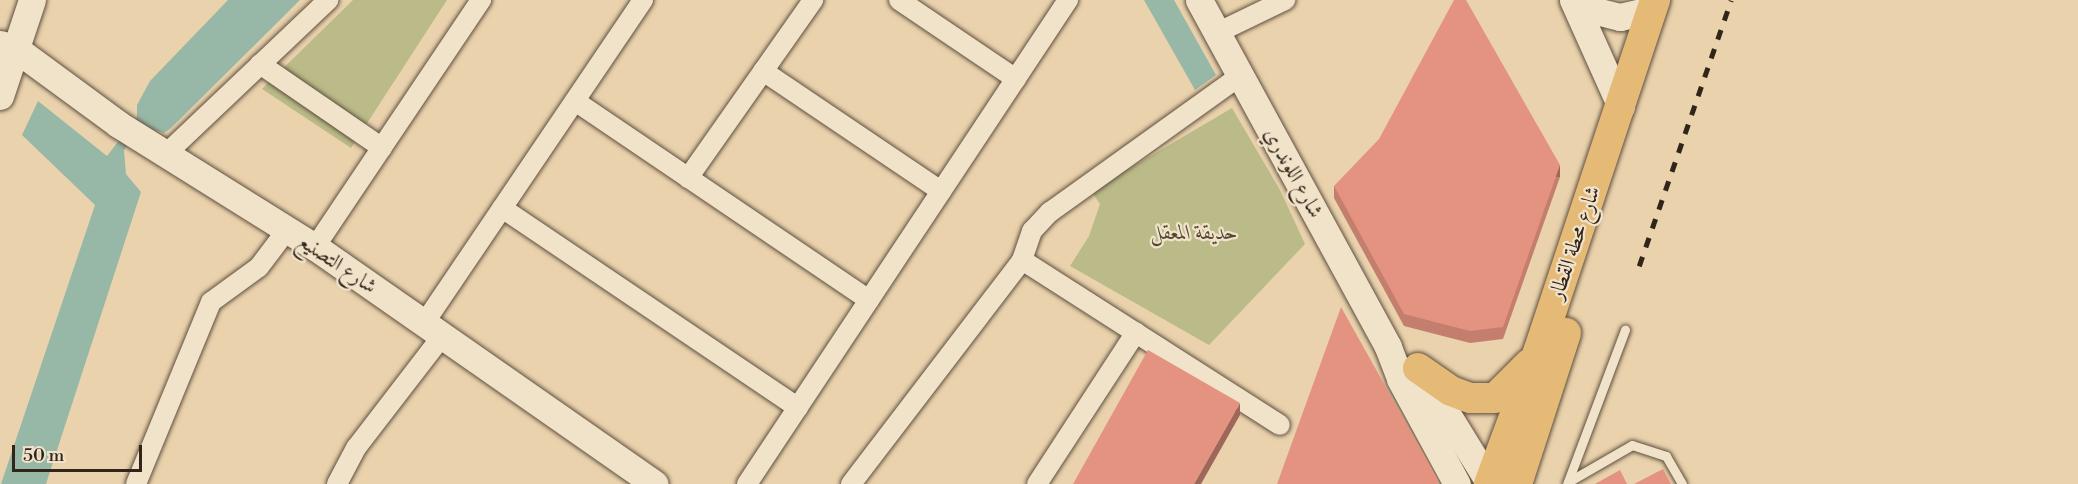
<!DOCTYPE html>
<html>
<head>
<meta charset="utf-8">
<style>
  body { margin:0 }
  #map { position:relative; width:2078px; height:484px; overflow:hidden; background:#ead2ad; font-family:"Libre Bodoni",Amiri,serif }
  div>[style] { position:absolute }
  .green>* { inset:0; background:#babb88 }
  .water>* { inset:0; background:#98b8a7 }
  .roads { filter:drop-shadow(0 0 2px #5f503f) drop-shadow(0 0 2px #5f503f) }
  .lane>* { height:9px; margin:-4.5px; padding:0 4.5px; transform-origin:4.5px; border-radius:4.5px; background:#f1e2ca }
  .street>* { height:20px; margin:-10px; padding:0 10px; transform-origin:10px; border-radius:10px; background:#f1e2ca }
  .secondary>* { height:27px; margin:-13.5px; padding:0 13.5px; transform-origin:13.5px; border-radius:13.5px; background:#f1e2ca }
  .primary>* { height:30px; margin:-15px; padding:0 15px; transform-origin:15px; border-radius:15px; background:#e5b976 }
  .rail>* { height:4.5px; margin-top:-2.25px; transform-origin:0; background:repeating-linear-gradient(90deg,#31251a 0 10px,transparent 0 20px) }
  .wall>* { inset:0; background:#c37e6d }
  .shaded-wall>* { inset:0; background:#9f6759; transform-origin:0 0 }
  .building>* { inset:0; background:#e3937f }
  span { translate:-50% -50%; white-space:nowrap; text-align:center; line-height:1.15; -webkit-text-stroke:4.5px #f1e2ca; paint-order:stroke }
  .street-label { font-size:21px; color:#31251a }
  .park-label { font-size:21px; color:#534a36; font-style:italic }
  .scale { position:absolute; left:12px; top:445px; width:130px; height:27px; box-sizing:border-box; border:3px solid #31251a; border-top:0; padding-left:8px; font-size:18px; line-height:21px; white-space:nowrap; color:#31251a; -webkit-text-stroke:4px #f1e2ca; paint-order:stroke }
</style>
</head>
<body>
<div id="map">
  <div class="green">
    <div style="clip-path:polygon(353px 0,447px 0,351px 148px,262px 89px)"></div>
    <div style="clip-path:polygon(1232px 108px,1280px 190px,1305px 244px,1209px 345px,1070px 266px,1089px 236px,1100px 204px,1091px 191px)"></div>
  </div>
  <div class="water">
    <div style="clip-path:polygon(228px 0,300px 0,171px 128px,164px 133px,144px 127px,124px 150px,126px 174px,141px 192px,46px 484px,1px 484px,95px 205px,22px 135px,38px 101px,107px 156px,137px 117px,137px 105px,150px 81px)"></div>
    <div style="clip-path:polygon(1144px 0,1174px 0,1216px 75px,1195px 90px)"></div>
  </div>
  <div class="roads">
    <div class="lane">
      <div style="left:1568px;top:482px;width:74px;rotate:-30deg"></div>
      <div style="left:1632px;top:445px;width:36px;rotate:18deg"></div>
      <div style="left:1666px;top:456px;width:32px;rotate:60deg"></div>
      <div style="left:1567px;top:484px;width:165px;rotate:-69.4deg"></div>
    </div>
    <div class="street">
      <div style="left:899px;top:0;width:141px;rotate:34deg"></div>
      <div style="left:1217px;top:33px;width:76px;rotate:-25.9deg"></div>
      <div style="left:260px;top:64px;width:148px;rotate:34.5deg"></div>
      <div style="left:763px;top:71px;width:215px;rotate:34deg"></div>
      <div style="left:575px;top:101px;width:355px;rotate:34.1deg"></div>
      <div style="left:166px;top:154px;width:224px;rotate:-43.5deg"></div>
      <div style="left:688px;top:178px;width:218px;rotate:-54.9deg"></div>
      <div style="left:502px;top:208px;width:357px;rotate:34deg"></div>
      <div style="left:315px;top:247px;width:298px;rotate:-56.1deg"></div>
      <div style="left:1022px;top:260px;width:306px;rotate:32.6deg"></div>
      <div style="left:425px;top:322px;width:389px;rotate:-55.9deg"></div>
      <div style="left:136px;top:484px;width:197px;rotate:-67.6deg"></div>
      <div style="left:211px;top:302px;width:59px;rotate:-36.1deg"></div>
      <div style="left:259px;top:267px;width:46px;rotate:-52.9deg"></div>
      <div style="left:337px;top:484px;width:41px;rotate:-62.2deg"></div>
      <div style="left:356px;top:448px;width:143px;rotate:-52.4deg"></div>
      <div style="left:747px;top:484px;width:581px;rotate:-56.45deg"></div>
      <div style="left:851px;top:484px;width:282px;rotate:-52.6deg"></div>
      <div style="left:1022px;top:260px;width:31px;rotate:-71deg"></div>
      <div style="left:1032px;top:231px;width:26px;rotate:-47deg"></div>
      <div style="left:1050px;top:212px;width:234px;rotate:-35.6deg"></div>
      <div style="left:1037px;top:484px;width:181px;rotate:-56.9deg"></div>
    </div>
    <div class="secondary">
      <div style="left:1199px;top:0;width:395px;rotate:61.4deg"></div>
      <div style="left:1388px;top:347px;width:34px;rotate:69deg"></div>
      <div style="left:1400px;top:379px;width:119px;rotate:61.5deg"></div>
      <div style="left:1573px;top:0;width:117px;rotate:65.8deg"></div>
      <div style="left:1579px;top:0;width:20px;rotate:33deg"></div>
      <div style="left:1596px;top:11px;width:25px;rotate:14deg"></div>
      <div style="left:1620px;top:17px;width:27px;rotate:-13deg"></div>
      <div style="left:1646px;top:11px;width:14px;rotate:-54deg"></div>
      <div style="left:0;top:44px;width:17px;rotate:17deg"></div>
      <div style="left:16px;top:49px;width:127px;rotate:36.3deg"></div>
      <div style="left:118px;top:124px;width:232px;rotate:32deg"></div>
      <div style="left:315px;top:247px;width:414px;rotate:34.9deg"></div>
      <div style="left:0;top:96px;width:101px;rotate:-71.6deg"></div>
      <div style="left:1420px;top:370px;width:134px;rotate:58.4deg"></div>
    </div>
    <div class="primary">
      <div style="left:1418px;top:368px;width:40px;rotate:34.9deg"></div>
      <div style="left:1451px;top:391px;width:20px;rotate:20deg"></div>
      <div style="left:1470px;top:398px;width:25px"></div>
      <div style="left:1495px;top:398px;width:48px;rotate:-45deg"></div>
      <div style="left:1489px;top:484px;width:141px;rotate:-69.6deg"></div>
      <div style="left:1538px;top:352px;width:371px;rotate:-71.6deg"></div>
      <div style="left:1517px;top:484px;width:159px;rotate:-72deg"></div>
    </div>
  </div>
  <div class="rail">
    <div style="left:1639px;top:266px;width:281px;rotate:-70.9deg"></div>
  </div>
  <div class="wall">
    <div style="clip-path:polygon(1560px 177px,1503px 339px,1470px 343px,1404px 326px,1334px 198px,1334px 186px)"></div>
  </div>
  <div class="shaded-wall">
    <div style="left:1560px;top:165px;width:12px;height:172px;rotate:90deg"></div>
    <div style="clip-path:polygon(1240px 403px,1240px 415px,1201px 484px,1194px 484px)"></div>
  </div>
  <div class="building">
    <div style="clip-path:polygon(1454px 0,1466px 0,1560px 165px,1503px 327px,1470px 331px,1404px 314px,1334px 186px,1379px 139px)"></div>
    <div style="clip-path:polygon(1341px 307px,1438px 480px,1438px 484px,1277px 484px)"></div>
    <div style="clip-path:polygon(1148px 350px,1240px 403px,1194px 484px,1073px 484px)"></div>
    <div style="clip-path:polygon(1663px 469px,1671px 484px,1634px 484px)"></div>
    <div style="clip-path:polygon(1620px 470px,1627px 484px,1595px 484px)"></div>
  </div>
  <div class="street-label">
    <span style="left:1293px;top:173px;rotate:61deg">شارع اللوندري</span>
    <span style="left:1575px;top:243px;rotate:-71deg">شارع محطة القطار</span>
    <span style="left:337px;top:264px;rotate:34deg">شارع التصنيع</span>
  </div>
  <div class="park-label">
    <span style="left:1194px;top:233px">حديقة المعقل</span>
  </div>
  <div class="scale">50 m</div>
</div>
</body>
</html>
